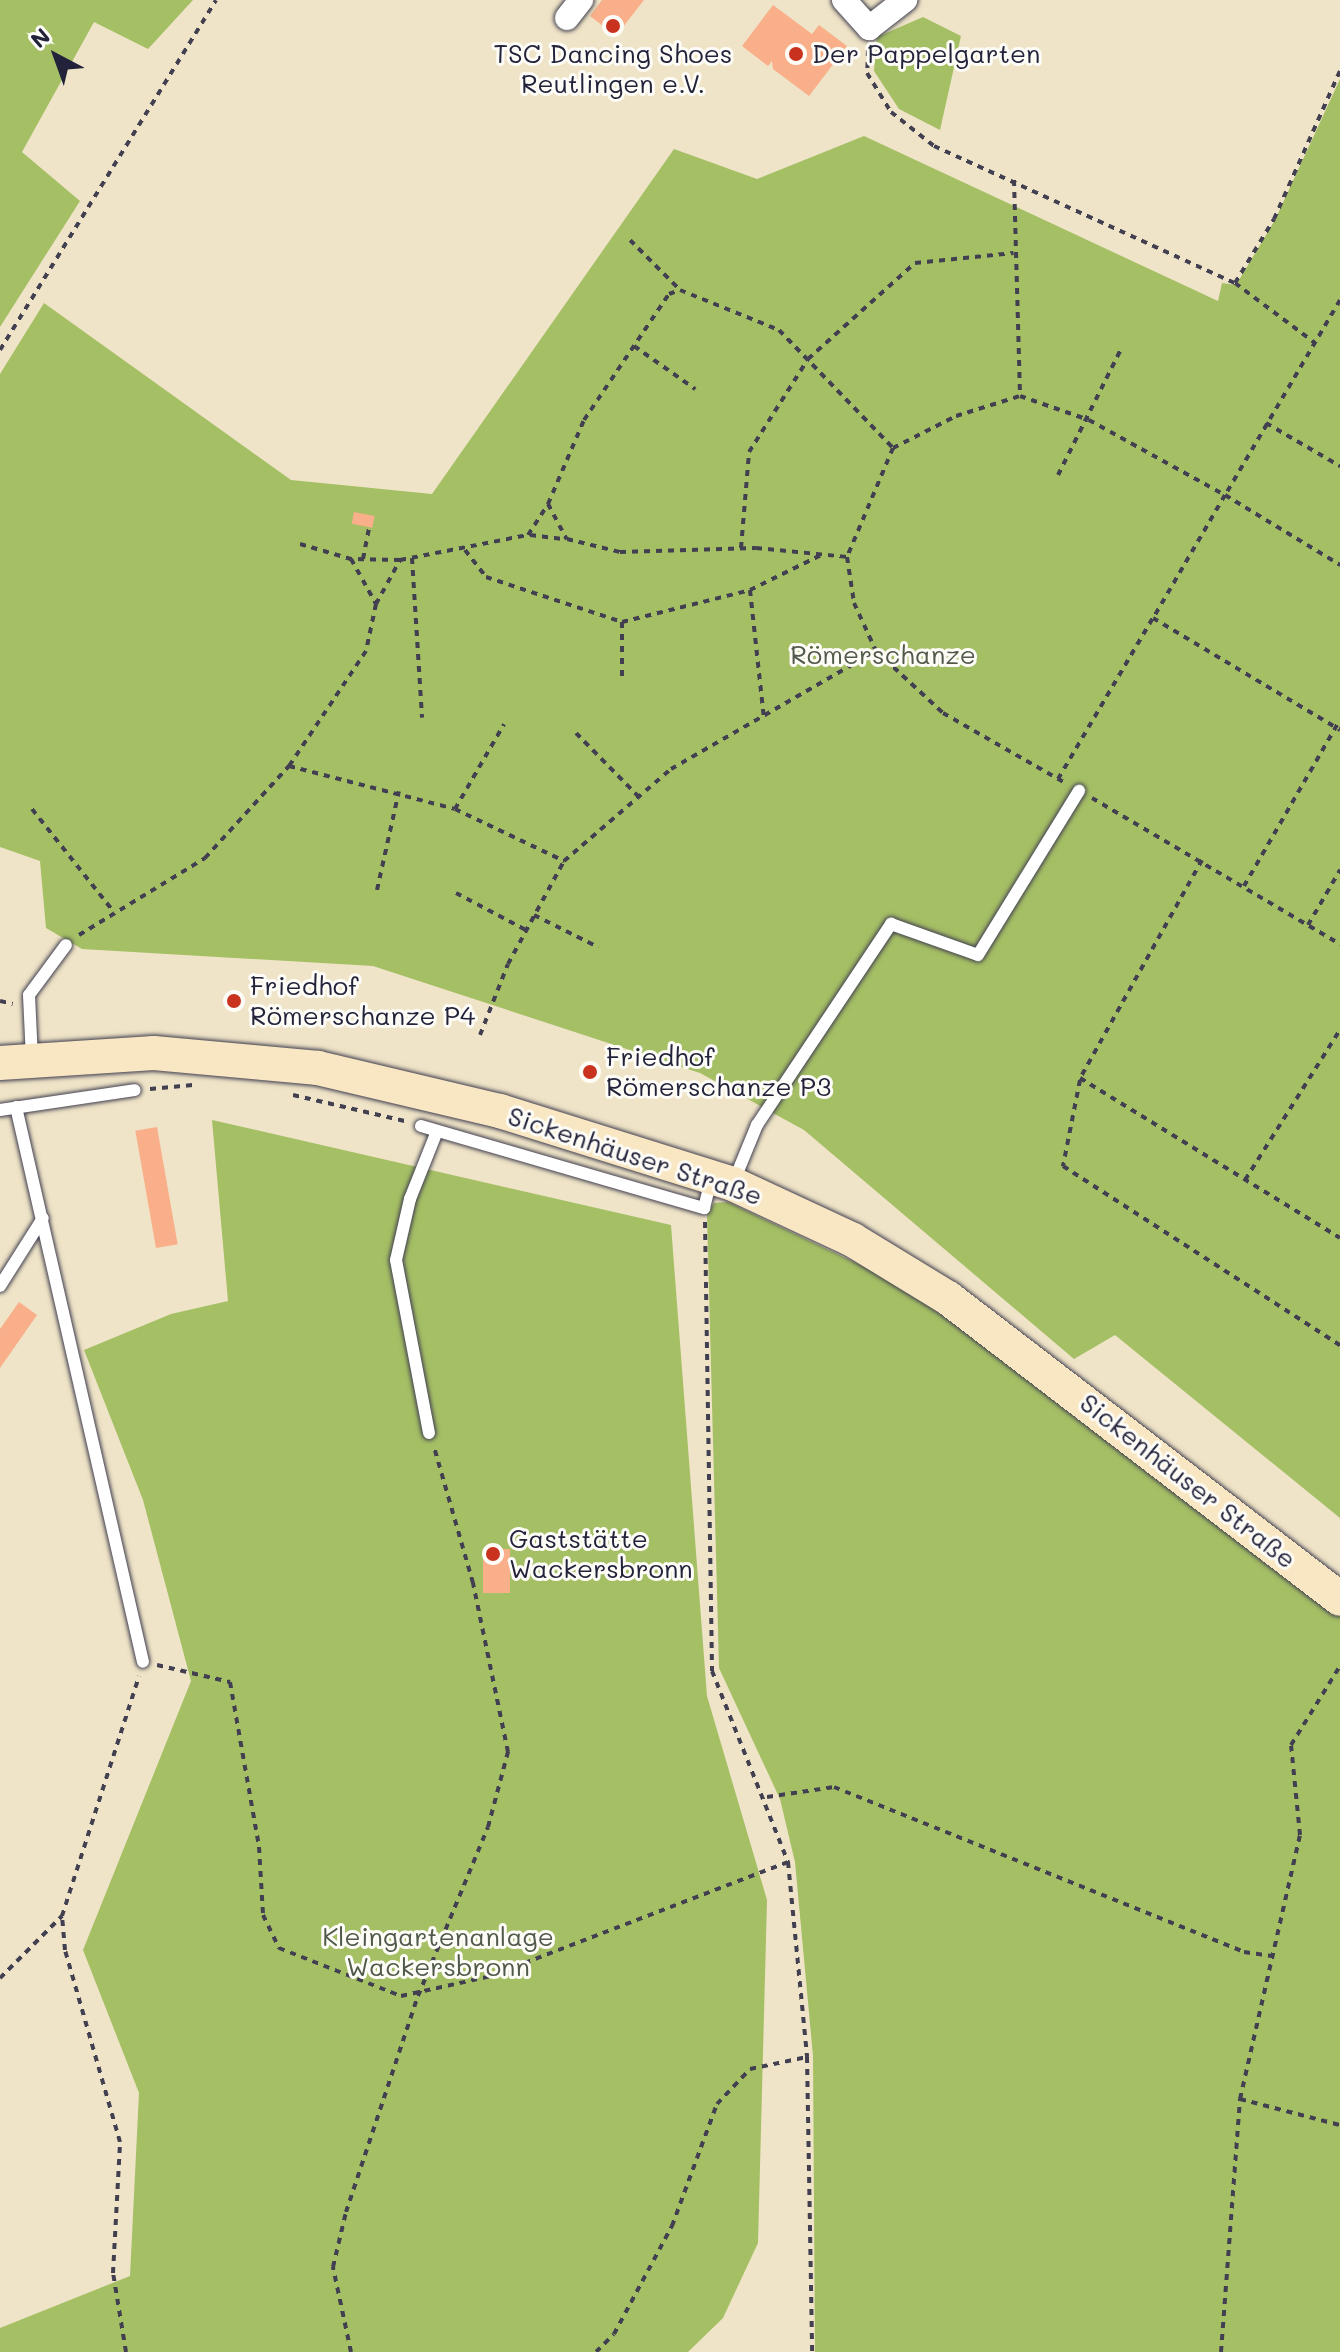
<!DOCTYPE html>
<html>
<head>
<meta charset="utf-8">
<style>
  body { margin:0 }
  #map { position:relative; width:1340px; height:2352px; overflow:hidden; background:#efe4c7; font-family:Mali,sans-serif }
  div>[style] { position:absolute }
  .green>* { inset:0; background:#a5bf65 }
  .building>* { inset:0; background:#f9af8a; transform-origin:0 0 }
  .path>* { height:4px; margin-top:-2px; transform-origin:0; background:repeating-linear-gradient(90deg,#413f50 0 6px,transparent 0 12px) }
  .roads { filter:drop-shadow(0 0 2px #413f50) drop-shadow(0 0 2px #413f50) }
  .lane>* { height:12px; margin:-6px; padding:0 6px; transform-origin:6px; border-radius:6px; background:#fff }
  .street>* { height:24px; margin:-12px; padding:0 12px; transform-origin:12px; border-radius:12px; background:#fff }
  .secondary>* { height:34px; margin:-17px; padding:0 17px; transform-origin:17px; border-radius:17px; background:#f9e7c3 }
  .dots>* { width:22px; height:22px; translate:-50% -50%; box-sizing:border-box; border:4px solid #fdfcf7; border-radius:50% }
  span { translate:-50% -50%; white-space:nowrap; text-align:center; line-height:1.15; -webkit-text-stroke:6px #fdfcf7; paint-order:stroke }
  .poi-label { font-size:26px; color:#22223b }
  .left { translate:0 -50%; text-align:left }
  .park-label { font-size:26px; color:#50594a }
  .street-label { font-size:26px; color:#22223b }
  .north { position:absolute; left:16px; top:16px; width:80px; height:80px; -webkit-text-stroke:6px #fdfcf7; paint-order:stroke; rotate:319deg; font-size:22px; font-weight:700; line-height:32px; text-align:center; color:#22223b }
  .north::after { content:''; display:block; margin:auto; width:28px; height:36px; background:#22223b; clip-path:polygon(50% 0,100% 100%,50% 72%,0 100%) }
</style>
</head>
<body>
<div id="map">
  <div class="green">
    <div style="clip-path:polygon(0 0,193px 0,148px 49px,94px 22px,22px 152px,80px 201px,0 327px)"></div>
    <div style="clip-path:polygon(923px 17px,961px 36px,940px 130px,899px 109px,874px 71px,877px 37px)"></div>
    <div style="clip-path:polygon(1340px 79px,1340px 1518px,1115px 1335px,1074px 1359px,804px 1130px,700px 1073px,373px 966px,82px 949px,46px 928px,40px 861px,0 847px,0 374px,44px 303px,291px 480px,432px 494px,674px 149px,757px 179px,864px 136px,1218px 301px,1222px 283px,1236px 285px,1275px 220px)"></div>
    <div style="clip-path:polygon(212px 1120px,671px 1225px,707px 1696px,767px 1900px,758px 2243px,723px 2318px,688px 2352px,0 2352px,0 2328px,130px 2276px,139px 2093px,83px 1950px,191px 1681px,143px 1500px,84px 1350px,171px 1314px,228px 1301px)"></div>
    <div style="clip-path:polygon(728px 1202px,894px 1281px,1340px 1601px,1340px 2352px,815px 2352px,813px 2056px,795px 1862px,780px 1799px,719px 1668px,707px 1215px,714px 1203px)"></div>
  </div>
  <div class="building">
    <div style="clip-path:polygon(602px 0,644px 0,616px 36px,590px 16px)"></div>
    <div style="clip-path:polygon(773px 5px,812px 34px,819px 25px,847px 46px,809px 96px,773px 69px,772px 61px,768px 66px,742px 46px)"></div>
    <div style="left:354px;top:512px;width:21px;height:12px;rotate:11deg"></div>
    <div style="left:157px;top:1127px;width:119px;height:22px;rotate:80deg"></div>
    <div style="clip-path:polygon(19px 1302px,37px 1315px,0 1368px,0 1329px)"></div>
    <div style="left:483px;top:1549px;width:27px;height:44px"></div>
  </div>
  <div class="path">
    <div style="left:868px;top:50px;width:23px;rotate:92deg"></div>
    <div style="left:867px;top:73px;width:46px;rotate:58.4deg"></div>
    <div style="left:891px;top:112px;width:55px;rotate:38.3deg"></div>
    <div style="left:934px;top:146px;width:331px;rotate:24.5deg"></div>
    <div style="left:1235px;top:283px;width:75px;rotate:-58.6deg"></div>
    <div style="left:1274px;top:219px;width:162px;rotate:-66deg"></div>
    <div style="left:1014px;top:180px;width:216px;rotate:88.4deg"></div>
    <div style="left:1020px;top:396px;width:73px;rotate:19.2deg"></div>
    <div style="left:1089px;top:420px;width:155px;rotate:28.9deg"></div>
    <div style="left:1225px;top:495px;width:143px;rotate:120.3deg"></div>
    <div style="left:1153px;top:618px;width:218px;rotate:30.9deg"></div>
    <div style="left:630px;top:240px;width:71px;rotate:45deg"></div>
    <div style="left:1235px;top:283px;width:99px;rotate:36.8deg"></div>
    <div style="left:1340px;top:300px;width:226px;rotate:120.5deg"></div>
    <div style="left:1225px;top:495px;width:135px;rotate:31.3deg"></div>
    <div style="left:634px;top:346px;width:75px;rotate:35.2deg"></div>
    <div style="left:0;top:350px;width:411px;rotate:-58.3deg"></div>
    <div style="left:1266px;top:423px;width:86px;rotate:30.2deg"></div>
    <div style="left:893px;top:448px;width:118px;rotate:112.9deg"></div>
    <div style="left:847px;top:557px;width:47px;rotate:81.3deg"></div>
    <div style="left:854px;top:603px;width:53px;rotate:65.4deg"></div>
    <div style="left:876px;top:651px;width:91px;rotate:42.8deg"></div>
    <div style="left:943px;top:713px;width:143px;rotate:29.8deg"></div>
    <div style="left:1058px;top:475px;width:141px;rotate:-63.4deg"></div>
    <div style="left:548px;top:504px;width:91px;rotate:-66.8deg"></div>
    <div style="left:584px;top:420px;width:152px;rotate:-56deg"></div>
    <div style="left:669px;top:294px;width:12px;rotate:-20deg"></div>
    <div style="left:680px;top:290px;width:107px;rotate:22deg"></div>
    <div style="left:779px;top:330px;width:164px;rotate:46deg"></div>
    <div style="left:893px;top:448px;width:71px;rotate:-26.9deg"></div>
    <div style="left:956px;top:416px;width:67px;rotate:-17.4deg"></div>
    <div style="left:530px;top:535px;width:35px;rotate:7deg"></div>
    <div style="left:300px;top:544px;width:53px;rotate:16.4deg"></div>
    <div style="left:741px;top:548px;width:96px;rotate:-85.2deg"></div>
    <div style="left:749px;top:452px;width:110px;rotate:-57.6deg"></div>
    <div style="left:808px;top:359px;width:144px;rotate:-41.9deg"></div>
    <div style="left:915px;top:263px;width:99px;rotate:-5.8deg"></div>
    <div style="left:465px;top:550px;width:34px;rotate:52deg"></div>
    <div style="left:486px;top:577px;width:143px;rotate:18.3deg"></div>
    <div style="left:622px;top:622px;width:132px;rotate:-14deg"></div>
    <div style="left:750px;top:590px;width:79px;rotate:-26.2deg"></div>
    <div style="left:412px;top:558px;width:160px;rotate:86.4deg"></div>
    <div style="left:363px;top:559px;width:32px;rotate:-79deg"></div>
    <div style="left:400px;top:560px;width:130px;rotate:-11.1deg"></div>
    <div style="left:528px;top:535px;width:37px;rotate:-57deg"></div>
    <div style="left:548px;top:504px;width:40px;rotate:62deg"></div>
    <div style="left:567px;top:539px;width:55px;rotate:13.8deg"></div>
    <div style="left:620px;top:552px;width:136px;rotate:-1.7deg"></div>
    <div style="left:756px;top:548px;width:91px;rotate:5.6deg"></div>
    <div style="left:750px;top:590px;width:129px;rotate:83.8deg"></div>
    <div style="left:376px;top:604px;width:50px;rotate:-61.4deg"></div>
    <div style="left:400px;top:560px;width:49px;rotate:-178.8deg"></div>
    <div style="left:351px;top:559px;width:51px;rotate:60.9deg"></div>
    <div style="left:376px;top:604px;width:48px;rotate:102deg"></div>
    <div style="left:366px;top:651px;width:138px;rotate:123.8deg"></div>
    <div style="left:289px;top:766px;width:171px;rotate:14.5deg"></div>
    <div style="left:455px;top:809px;width:121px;rotate:25.5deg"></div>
    <div style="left:622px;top:622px;width:57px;rotate:90deg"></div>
    <div style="left:576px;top:733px;width:90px;rotate:45.5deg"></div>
    <div style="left:1058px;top:779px;width:187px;rotate:-59.5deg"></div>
    <div style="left:1092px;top:798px;width:288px;rotate:30.5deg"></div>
    <div style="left:32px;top:809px;width:130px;rotate:51.5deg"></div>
    <div style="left:455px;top:809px;width:98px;rotate:-60deg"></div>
    <div style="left:1202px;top:860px;width:250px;rotate:119.2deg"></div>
    <div style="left:1080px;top:1078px;width:305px;rotate:31.6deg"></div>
    <div style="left:1244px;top:886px;width:192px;rotate:-60deg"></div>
    <div style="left:377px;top:890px;width:101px;rotate:-77.5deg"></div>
    <div style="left:456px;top:893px;width:79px;rotate:27.9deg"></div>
    <div style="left:534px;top:915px;width:72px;rotate:26.6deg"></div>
    <div style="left:1308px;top:925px;width:64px;rotate:-59.8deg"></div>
    <div style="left:79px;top:935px;width:148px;rotate:-31.4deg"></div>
    <div style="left:205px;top:858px;width:125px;rotate:-47.6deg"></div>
    <div style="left:0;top:1001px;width:13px;rotate:13deg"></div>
    <div style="left:480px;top:1035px;width:76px;rotate:-68.5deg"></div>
    <div style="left:508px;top:964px;width:117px;rotate:-61.5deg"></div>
    <div style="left:564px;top:861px;width:141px;rotate:-40.7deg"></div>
    <div style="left:671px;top:769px;width:237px;rotate:-29.9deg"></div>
    <div style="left:1080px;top:1080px;width:88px;rotate:101.2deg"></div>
    <div style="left:1063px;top:1166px;width:330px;rotate:32.9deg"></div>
    <div style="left:150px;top:1089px;width:43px;rotate:-5.3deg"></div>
    <div style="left:293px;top:1095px;width:119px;rotate:13.1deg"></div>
    <div style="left:1245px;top:1180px;width:178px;rotate:-57.7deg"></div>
    <div style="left:705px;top:1222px;width:449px;rotate:89.1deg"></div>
    <div style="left:712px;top:1671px;width:206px;rotate:68.3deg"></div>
    <div style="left:788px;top:1862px;width:196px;rotate:84.4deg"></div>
    <div style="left:807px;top:2057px;width:295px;rotate:89deg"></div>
    <div style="left:157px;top:1665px;width:75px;rotate:13.1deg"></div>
    <div style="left:230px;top:1682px;width:168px;rotate:80deg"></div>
    <div style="left:259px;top:1847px;width:68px;rotate:86.6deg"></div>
    <div style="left:263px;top:1915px;width:37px;rotate:64deg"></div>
    <div style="left:279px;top:1948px;width:131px;rotate:21.5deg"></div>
    <div style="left:401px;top:1996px;width:92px;rotate:-12.5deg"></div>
    <div style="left:491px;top:1976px;width:318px;rotate:-21deg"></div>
    <div style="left:767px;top:1797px;width:68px;rotate:-8.5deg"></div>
    <div style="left:834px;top:1787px;width:442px;rotate:21.9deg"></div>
    <div style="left:1244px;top:1952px;width:30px;rotate:8deg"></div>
    <div style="left:0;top:1978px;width:88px;rotate:-45deg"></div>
    <div style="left:1240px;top:2099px;width:103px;rotate:14.6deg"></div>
    <div style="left:126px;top:2352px;width:80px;rotate:-99.3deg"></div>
    <div style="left:113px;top:2273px;width:131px;rotate:-86.9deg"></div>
    <div style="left:120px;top:2142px;width:200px;rotate:-106deg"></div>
    <div style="left:65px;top:1950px;width:34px;rotate:-95deg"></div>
    <div style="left:62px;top:1916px;width:252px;rotate:-72.2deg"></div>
    <div style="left:351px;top:2352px;width:87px;rotate:-102deg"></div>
    <div style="left:333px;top:2267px;width:57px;rotate:-76.7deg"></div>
    <div style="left:346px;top:2212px;width:228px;rotate:-71.6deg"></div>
    <div style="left:418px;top:1996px;width:183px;rotate:-67.5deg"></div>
    <div style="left:488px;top:1827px;width:78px;rotate:-75.1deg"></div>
    <div style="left:508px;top:1752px;width:173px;rotate:-101.7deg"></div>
    <div style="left:473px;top:1583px;width:141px;rotate:-106deg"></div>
    <div style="left:596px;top:2352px;width:25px;rotate:-45deg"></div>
    <div style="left:614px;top:2334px;width:123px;rotate:-61.8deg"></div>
    <div style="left:672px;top:2226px;width:130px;rotate:-69.8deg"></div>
    <div style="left:717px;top:2104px;width:48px;rotate:-46.7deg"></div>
    <div style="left:750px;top:2069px;width:58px;rotate:-11.9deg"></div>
    <div style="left:1221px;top:2352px;width:254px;rotate:-85.7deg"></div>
    <div style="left:1240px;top:2099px;width:271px;rotate:-77.2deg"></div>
    <div style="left:1300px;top:1835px;width:90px;rotate:-95.7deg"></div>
    <div style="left:1291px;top:1745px;width:93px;rotate:-58.2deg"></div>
  </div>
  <div class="roads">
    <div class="lane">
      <div style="left:32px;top:1059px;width:64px;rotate:-92.7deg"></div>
      <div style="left:29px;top:995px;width:62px;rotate:-53.5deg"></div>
      <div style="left:16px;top:1107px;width:569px;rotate:77.11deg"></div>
      <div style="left:0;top:1110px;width:136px;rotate:-8.4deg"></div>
      <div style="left:421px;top:1126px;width:295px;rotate:16.2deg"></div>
      <div style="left:704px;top:1208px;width:30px;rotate:-76deg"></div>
      <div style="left:734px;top:1181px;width:61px;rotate:-67.7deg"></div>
      <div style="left:757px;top:1125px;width:242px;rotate:-56.3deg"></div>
      <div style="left:891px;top:924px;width:92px;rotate:19.6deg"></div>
      <div style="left:978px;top:955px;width:193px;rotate:-58.4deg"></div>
      <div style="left:0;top:1286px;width:80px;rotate:-57.7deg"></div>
      <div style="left:429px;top:1433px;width:176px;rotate:-100.8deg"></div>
      <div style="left:396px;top:1260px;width:63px;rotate:-77.1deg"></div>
      <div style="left:410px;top:1199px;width:73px;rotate:-68.3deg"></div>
    </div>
    <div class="street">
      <div style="left:844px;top:0;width:38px;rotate:48deg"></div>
      <div style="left:869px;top:28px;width:46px;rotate:-37.9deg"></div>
      <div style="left:567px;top:18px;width:23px;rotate:-52deg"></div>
    </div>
    <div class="secondary">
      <div style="left:0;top:1063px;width:154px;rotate:-3.7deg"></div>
      <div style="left:154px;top:1053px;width:165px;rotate:5.2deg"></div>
      <div style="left:318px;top:1068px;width:187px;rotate:13.3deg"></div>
      <div style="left:500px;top:1111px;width:244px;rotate:17.4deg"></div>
      <div style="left:733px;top:1184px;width:132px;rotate:25deg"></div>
      <div style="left:853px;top:1240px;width:111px;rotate:31.4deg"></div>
      <div style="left:948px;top:1298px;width:494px;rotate:37.5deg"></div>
    </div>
  </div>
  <div class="dots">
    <div style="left:613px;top:26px;background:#c8321e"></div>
    <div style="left:796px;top:54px;background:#c8321e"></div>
    <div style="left:234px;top:1001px;background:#c8321e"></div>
    <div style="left:590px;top:1072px;background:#c8321e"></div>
    <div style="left:493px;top:1554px;background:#c8321e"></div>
  </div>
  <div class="poi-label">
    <span style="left:613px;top:69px">TSC Dancing Shoes<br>Reutlingen e.V.</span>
    <span class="left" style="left:812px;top:54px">Der Pappelgarten</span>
    <span class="left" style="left:250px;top:1001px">Friedhof<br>Römerschanze P4</span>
    <span class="left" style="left:606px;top:1072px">Friedhof<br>Römerschanze P3</span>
    <span class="left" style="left:509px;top:1554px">Gaststätte<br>Wackersbronn</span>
  </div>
  <div class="park-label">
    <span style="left:883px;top:655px">Römerschanze</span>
    <span style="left:438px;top:1952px">Kleingartenanlage<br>Wackersbronn</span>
  </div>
  <div class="street-label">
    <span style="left:635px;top:1156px;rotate:18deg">Sickenhäuser Straße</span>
    <span style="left:1188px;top:1481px;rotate:38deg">Sickenhäuser Straße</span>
  </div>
  <div class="north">N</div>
</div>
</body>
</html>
